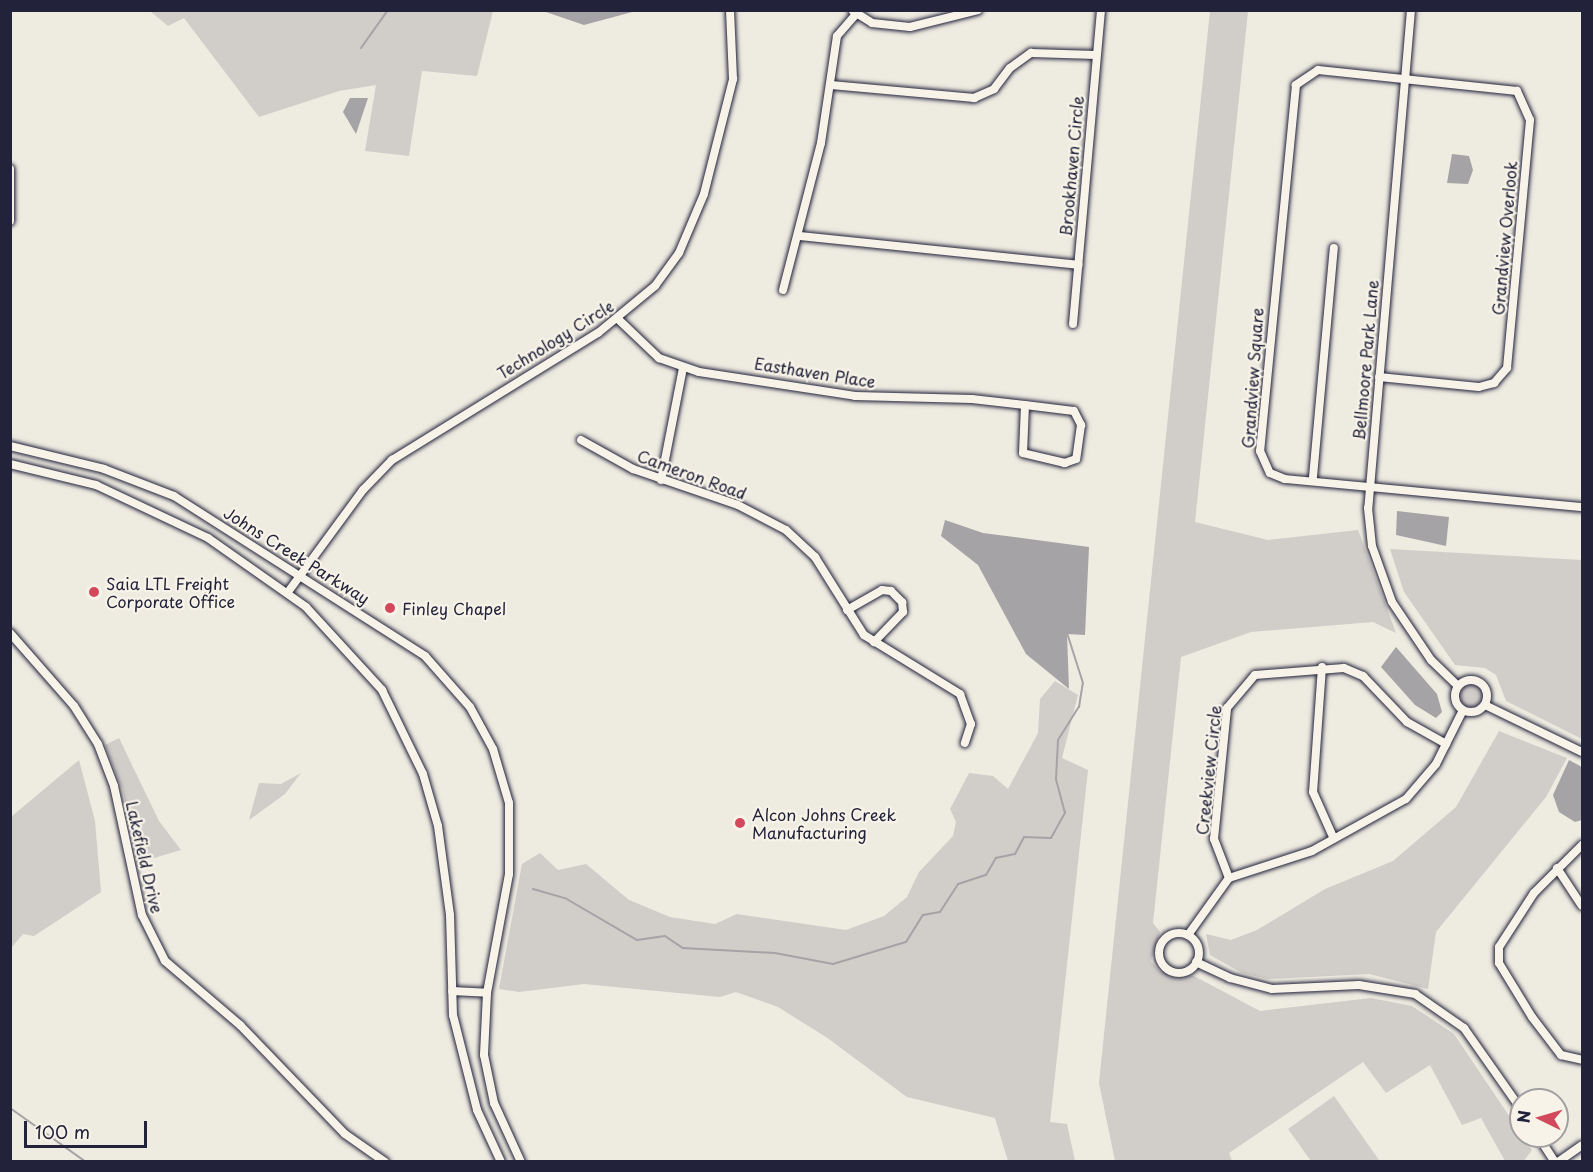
<!DOCTYPE html>
<html>
<head>
<meta charset="utf-8">
<style>
  body { margin:0 }
  #map { position:relative; width:1593px; height:1172px; overflow:hidden; background:#eeebe1; font-family:"Playpen Sans",sans-serif }
  div>[style] { position:absolute }
  .green>* { inset:0; background:#d1cdc9 }
  .round { border-radius:50% }
  .water>* { inset:0; background:#a6a3a6 }
  .stream>* { height:2px; margin:-1px; padding:0 1px; transform-origin:1px; border-radius:1px; background:#a6a3a6 }
  .roads { filter:drop-shadow(0 0 2px #22223b) drop-shadow(0 0 2px #22223b) }
  .minor>* { height:8px; margin:-4px; padding:0 4px; transform-origin:4px; border-radius:4px; background:#f7f3e8 }
  .minor>.ring { margin:-4px; padding:0; box-sizing:content-box; background:none; border:8px solid #f7f3e8; border-radius:50% }
  .dots>* { width:16px; height:16px; translate:-50% -50%; box-sizing:border-box; border:3px solid #f7f3e8; border-radius:50% }
  span { translate:-50% -50%; white-space:nowrap; text-align:center; line-height:1.15; -webkit-text-stroke:4.5px #f7f3e8; paint-order:stroke }
  .street-label { font-size:16px; color:#22223b }
  .poi-label { font-size:16px; color:#22223b }
  .left { translate:0 -50%; text-align:left }
  .frame { position:absolute; inset:0; border:12px solid #22223b; pointer-events:none }
  .north { position:absolute; left:1509px; top:1088px; width:60px; height:60px; box-sizing:border-box; background:#f7f3e8; border:2px solid #a29fa3; border-radius:50%; rotate:275deg; font-size:16px; font-weight:700; line-height:24px; text-align:center; color:#22223b }
  .north::after { content:''; display:block; margin:auto; width:21px; height:27px; background:#d1495b; clip-path:polygon(50% 0,100% 100%,50% 72%,0 100%) }
  .scale { position:absolute; left:24px; top:1121px; width:123px; height:27px; box-sizing:border-box; border:3px solid #22223b; border-top:0; padding-left:8px; font-size:18px; line-height:21px; white-space:nowrap; color:#22223b; -webkit-text-stroke:4px #f7f3e8; paint-order:stroke }
</style>
</head>
<body>
<div id="map">
  <div class="green">
    <div style="clip-path:polygon(150px 11px,493px 11px,477px 76px,422px 71px,409px 156px,365px 151px,376px 85px,339px 91px,259px 117px,184px 18px,168px 26px)"></div>
    <div style="clip-path:polygon(1210px 11px,1248px 11px,1195px 522px,1268px 540px,1358px 530px,1396px 633px,1373px 622px,1251px 632px,1181px 657px,1153px 923px,1160px 932px,1151px 961px,1159px 971px,1194px 976px,1260px 1011px,1371px 998px,1412px 1006px,1454px 1034px,1532px 1150px,1524px 1161px,1505px 1161px,1481px 1118px,1462px 1125px,1430px 1065px,1386px 1093px,1363px 1062px,1229px 1153px,1232px 1161px,1115px 1161px,1099px 1083px)"></div>
    <div style="clip-path:polygon(1390px 549px,1582px 560px,1582px 739px,1506px 701px,1496px 675px,1485px 668px,1455px 665px,1404px 592px)"></div>
    <div style="clip-path:polygon(1055px 681px,1078px 695px,1062px 758px,1088px 770px,1050px 1122px,1067px 1124px,1075px 1161px,1008px 1161px,995px 1118px,907px 1097px,826px 1037px,778px 1007px,736px 992px,720px 997px,584px 984px,519px 992px,499px 989px,522px 864px,540px 853px,558px 870px,586px 864px,629px 900px,670px 917px,715px 924px,737px 914px,846px 930px,884px 916px,907px 897px,919px 872px,953px 836px,956px 822px,950px 809px,969px 773px,993px 776px,1008px 789px,1038px 733px,1040px 699px)"></div>
    <div class="round" style="left:1460px;top:685px;width:22px;height:22px"></div>
    <div style="clip-path:polygon(1499px 731px,1567px 758px,1546px 797px,1436px 932px,1428px 989px,1369px 974px,1268px 979px,1242px 973px,1210px 955px,1206px 934px,1231px 940px,1257px 930px,1325px 889px,1393px 861px,1456px 807px)"></div>
    <div style="clip-path:polygon(119px 738px,159px 821px,181px 850px,137px 863px,123px 791px,105px 745px)"></div>
    <div style="clip-path:polygon(79px 760px,95px 821px,101px 892px,34px 936px,23px 934px,11px 948px,11px 817px)"></div>
    <div style="clip-path:polygon(301px 773px,285px 794px,249px 820px,259px 783px,281px 784px)"></div>
    <div style="clip-path:polygon(1334px 1096px,1379px 1160px,1377px 1161px,1311px 1161px,1288px 1129px)"></div>
  </div>
  <div class="water">
    <div style="clip-path:polygon(543px 11px,636px 11px,584px 25px)"></div>
    <div style="clip-path:polygon(350px 98px,368px 98px,356px 134px,343px 112px)"></div>
    <div style="clip-path:polygon(1452px 154px,1469px 156px,1473px 170px,1468px 184px,1447px 183px)"></div>
    <div style="clip-path:polygon(1397px 511px,1449px 517px,1446px 546px,1396px 535px)"></div>
    <div style="clip-path:polygon(945px 520px,983px 533px,1089px 547px,1085px 635px,1067px 634px,1069px 689px,1026px 654px,978px 565px,941px 536px)"></div>
    <div style="clip-path:polygon(1396px 647px,1437px 694px,1442px 712px,1436px 718px,1415px 705px,1381px 667px)"></div>
    <div style="clip-path:polygon(1569px 760px,1582px 767px,1582px 820px,1575px 822px,1559px 812px,1553px 795px)"></div>
  </div>
  <div class="stream">
    <div style="left:361px;top:48px;width:47px;rotate:-54.6deg"></div>
    <div style="left:533px;top:889px;width:33px;rotate:16deg"></div>
    <div style="left:565px;top:898px;width:83px;rotate:30.3deg"></div>
    <div style="left:637px;top:940px;width:28px;rotate:-8deg"></div>
    <div style="left:665px;top:936px;width:22px;rotate:34deg"></div>
    <div style="left:683px;top:948px;width:92px;rotate:3.1deg"></div>
    <div style="left:775px;top:953px;width:59px;rotate:10.7deg"></div>
    <div style="left:833px;top:964px;width:76px;rotate:-16.8deg"></div>
    <div style="left:906px;top:942px;width:32px;rotate:-58deg"></div>
    <div style="left:923px;top:915px;width:17px;rotate:-10deg"></div>
    <div style="left:940px;top:912px;width:33px;rotate:-57deg"></div>
    <div style="left:958px;top:884px;width:29px;rotate:-18deg"></div>
    <div style="left:986px;top:875px;width:20px;rotate:-60deg"></div>
    <div style="left:996px;top:858px;width:19px;rotate:-12deg"></div>
    <div style="left:1015px;top:854px;width:19px;rotate:-62deg"></div>
    <div style="left:1024px;top:837px;width:27px;rotate:2deg"></div>
    <div style="left:1051px;top:838px;width:29px;rotate:-61deg"></div>
    <div style="left:1065px;top:813px;width:35px;rotate:-105deg"></div>
    <div style="left:1056px;top:779px;width:39px;rotate:-87deg"></div>
    <div style="left:1058px;top:740px;width:39px;rotate:-58deg"></div>
    <div style="left:1079px;top:707px;width:24px;rotate:-81deg"></div>
    <div style="left:1083px;top:683px;width:52px;rotate:-107.7deg"></div>
    <div style="left:10px;top:1108px;width:93px;rotate:35.4deg"></div>
  </div>
  <div class="roads">
    <div class="minor">
      <div style="left:1411px;top:10px;width:500px;rotate:94.9deg"></div>
      <div style="left:1368px;top:508px;width:38px;rotate:84deg"></div>
      <div style="left:1372px;top:546px;width:59px;rotate:70.3deg"></div>
      <div style="left:1392px;top:602px;width:70px;rotate:56.1deg"></div>
      <div style="left:1431px;top:660px;width:37px;rotate:44deg"></div>
      <div style="left:853px;top:11px;width:22px;rotate:32deg"></div>
      <div style="left:872px;top:23px;width:38px;rotate:6deg"></div>
      <div style="left:910px;top:27px;width:70px;rotate:-14deg"></div>
      <div style="left:831px;top:85px;width:144px;rotate:5.2deg"></div>
      <div style="left:974px;top:98px;width:22px;rotate:-24deg"></div>
      <div style="left:994px;top:89px;width:26px;rotate:-53deg"></div>
      <div style="left:1010px;top:68px;width:26px;rotate:-36deg"></div>
      <div style="left:1031px;top:53px;width:65px;rotate:1.8deg"></div>
      <div style="left:10px;top:169px;width:52px;rotate:90deg"></div>
      <div style="left:799px;top:236px;width:281px;rotate:5.9deg"></div>
      <div style="left:783px;top:290px;width:152px;rotate:-75.5deg"></div>
      <div style="left:821px;top:143px;width:108px;rotate:-81.5deg"></div>
      <div style="left:837px;top:36px;width:29px;rotate:-49deg"></div>
      <div style="left:618px;top:319px;width:57px;rotate:43.6deg"></div>
      <div style="left:659px;top:358px;width:42px;rotate:19.3deg"></div>
      <div style="left:699px;top:372px;width:158px;rotate:8.7deg"></div>
      <div style="left:855px;top:396px;width:117px;rotate:1.5deg"></div>
      <div style="left:972px;top:399px;width:53px;rotate:6.5deg"></div>
      <div style="left:1025px;top:405px;width:49px;rotate:7deg"></div>
      <div style="left:1074px;top:411px;width:16px;rotate:63deg"></div>
      <div style="left:1081px;top:425px;width:34px;rotate:98deg"></div>
      <div style="left:1076px;top:459px;width:12px;rotate:160deg"></div>
      <div style="left:1065px;top:463px;width:43px;rotate:-166.6deg"></div>
      <div style="left:1023px;top:453px;width:48px;rotate:-87.6deg"></div>
      <div style="left:1073px;top:324px;width:315px;rotate:-84.9deg"></div>
      <div style="left:1379px;top:377px;width:100px;rotate:5.7deg"></div>
      <div style="left:1479px;top:387px;width:16px;rotate:-15deg"></div>
      <div style="left:1494px;top:383px;width:20px;rotate:-49deg"></div>
      <div style="left:1507px;top:368px;width:249px;rotate:-84.7deg"></div>
      <div style="left:1530px;top:120px;width:32px;rotate:-114deg"></div>
      <div style="left:1517px;top:91px;width:200px;rotate:-174deg"></div>
      <div style="left:1318px;top:70px;width:27px;rotate:146deg"></div>
      <div style="left:1296px;top:85px;width:368px;rotate:95.6deg"></div>
      <div style="left:1260px;top:451px;width:24px;rotate:66deg"></div>
      <div style="left:1270px;top:473px;width:16px;rotate:22deg"></div>
      <div style="left:1285px;top:479px;width:298px;rotate:5.4deg"></div>
      <div style="left:581px;top:440px;width:60px;rotate:29.1deg"></div>
      <div style="left:633px;top:469px;width:111px;rotate:18.9deg"></div>
      <div style="left:738px;top:505px;width:54px;rotate:27.5deg"></div>
      <div style="left:786px;top:530px;width:40px;rotate:43deg"></div>
      <div style="left:815px;top:557px;width:92px;rotate:57.9deg"></div>
      <div style="left:864px;top:635px;width:113px;rotate:31.6deg"></div>
      <div style="left:960px;top:694px;width:32px;rotate:70deg"></div>
      <div style="left:971px;top:724px;width:20px;rotate:108deg"></div>
      <div style="left:10px;top:446px;width:97px;rotate:13.7deg"></div>
      <div style="left:104px;top:469px;width:75px;rotate:21.1deg"></div>
      <div style="left:174px;top:496px;width:298px;rotate:32.5deg"></div>
      <div style="left:425px;top:656px;width:68px;rotate:48.6deg"></div>
      <div style="left:470px;top:707px;width:48px;rotate:61.3deg"></div>
      <div style="left:493px;top:749px;width:56px;rotate:73.5deg"></div>
      <div style="left:509px;top:803px;width:71px;rotate:90deg"></div>
      <div style="left:509px;top:874px;width:121px;rotate:100.5deg"></div>
      <div style="left:487px;top:993px;width:62px;rotate:92.8deg"></div>
      <div style="left:484px;top:1055px;width:49px;rotate:78.2deg"></div>
      <div style="left:494px;top:1103px;width:65px;rotate:65.4deg"></div>
      <div style="left:10px;top:464px;width:89px;rotate:13.7deg"></div>
      <div style="left:96px;top:485px;width:124px;rotate:25.3deg"></div>
      <div style="left:208px;top:538px;width:120px;rotate:35.1deg"></div>
      <div style="left:306px;top:607px;width:113px;rotate:47.5deg"></div>
      <div style="left:382px;top:690px;width:93px;rotate:64deg"></div>
      <div style="left:423px;top:774px;width:54px;rotate:73.9deg"></div>
      <div style="left:438px;top:826px;width:90px;rotate:82.3deg"></div>
      <div style="left:450px;top:915px;width:100px;rotate:88.3deg"></div>
      <div style="left:453px;top:1015px;width:98px;rotate:75.8deg"></div>
      <div style="left:477px;top:1110px;width:57px;rotate:65.2deg"></div>
      <div style="left:1313px;top:477px;width:230px;rotate:-84.8deg"></div>
      <div style="left:661px;top:480px;width:114px;rotate:-78.9deg"></div>
      <div style="left:288px;top:592px;width:127px;rotate:-53.7deg"></div>
      <div style="left:363px;top:490px;width:42px;rotate:-46deg"></div>
      <div style="left:392px;top:460px;width:242px;rotate:-31.7deg"></div>
      <div style="left:598px;top:333px;width:74px;rotate:-39.5deg"></div>
      <div style="left:655px;top:286px;width:41px;rotate:-54deg"></div>
      <div style="left:679px;top:253px;width:64px;rotate:-67deg"></div>
      <div style="left:704px;top:194px;width:119px;rotate:-75.8deg"></div>
      <div style="left:733px;top:79px;width:69px;rotate:-92.5deg"></div>
      <div style="left:847px;top:610px;width:40px;rotate:-29.7deg"></div>
      <div style="left:882px;top:590px;width:9px;rotate:6deg"></div>
      <div style="left:891px;top:591px;width:16px;rotate:45deg"></div>
      <div style="left:902px;top:602px;width:10px;rotate:84deg"></div>
      <div style="left:903px;top:612px;width:42px;rotate:134deg"></div>
      <div style="left:10px;top:633px;width:97px;rotate:48.8deg"></div>
      <div style="left:74px;top:706px;width:45px;rotate:57.7deg"></div>
      <div style="left:98px;top:744px;width:45px;rotate:69.1deg"></div>
      <div style="left:114px;top:786px;width:132px;rotate:77.8deg"></div>
      <div style="left:142px;top:915px;width:51px;rotate:63.4deg"></div>
      <div style="left:165px;top:961px;width:99px;rotate:40.5deg"></div>
      <div style="left:240px;top:1025px;width:151px;rotate:46.1deg"></div>
      <div style="left:345px;top:1134px;width:49px;rotate:35deg"></div>
      <div style="left:1322px;top:667px;width:125px;rotate:94.1deg"></div>
      <div style="left:1313px;top:792px;width:51px;rotate:65.9deg"></div>
      <div class="ring" style="left:1455px;top:680px;width:24px;height:24px"></div>
      <div style="left:1485px;top:705px;width:108px;rotate:25.9deg"></div>
      <div style="left:1582px;top:845px;width:68px;rotate:135deg"></div>
      <div style="left:1534px;top:893px;width:64px;rotate:122.9deg"></div>
      <div style="left:1499px;top:947px;width:16px;rotate:90deg"></div>
      <div style="left:1499px;top:963px;width:63px;rotate:58.6deg"></div>
      <div style="left:1532px;top:1017px;width:48px;rotate:52.7deg"></div>
      <div style="left:1561px;top:1055px;width:22px;rotate:13deg"></div>
      <div style="left:1557px;top:868px;width:45px;rotate:56.7deg"></div>
      <div style="left:1229px;top:878px;width:42px;rotate:-111deg"></div>
      <div style="left:1214px;top:839px;width:132px;rotate:-84.3deg"></div>
      <div style="left:1227px;top:708px;width:43px;rotate:-49.7deg"></div>
      <div style="left:1255px;top:675px;width:89px;rotate:-4.5deg"></div>
      <div style="left:1344px;top:668px;width:21px;rotate:23deg"></div>
      <div style="left:1363px;top:676px;width:64px;rotate:46.3deg"></div>
      <div style="left:1407px;top:722px;width:45px;rotate:29.4deg"></div>
      <div style="left:1229px;top:878px;width:87px;rotate:-18deg"></div>
      <div style="left:1312px;top:851px;width:107px;rotate:-29deg"></div>
      <div style="left:1406px;top:799px;width:46px;rotate:-49.4deg"></div>
      <div style="left:1436px;top:764px;width:60px;rotate:-63.4deg"></div>
      <div class="ring" style="left:1159px;top:933px;width:32px;height:32px"></div>
      <div style="left:1188px;top:935px;width:70px;rotate:-54.3deg"></div>
      <div style="left:1196px;top:962px;width:38px;rotate:25deg"></div>
      <div style="left:1230px;top:978px;width:43px;rotate:14.7deg"></div>
      <div style="left:1272px;top:989px;width:87px;rotate:-2.6deg"></div>
      <div style="left:1359px;top:985px;width:57px;rotate:9.1deg"></div>
      <div style="left:1415px;top:994px;width:60px;rotate:34.8deg"></div>
      <div style="left:1464px;top:1028px;width:99px;rotate:54.9deg"></div>
      <div style="left:452px;top:991px;width:35px;rotate:3deg"></div>
      <div style="left:1538px;top:1136px;width:31px;rotate:57deg"></div>
      <div style="left:1558px;top:1162px;width:29px;rotate:-35deg"></div>
    </div>
  </div>
  <div class="dots">
    <div style="left:94px;top:592px;background:#d1495b"></div>
    <div style="left:390px;top:608px;background:#d1495b"></div>
    <div style="left:740px;top:823px;background:#d1495b"></div>
  </div>
  <div class="street-label">
    <span style="left:1071px;top:166px;rotate:-85deg">Brookhaven Circle</span>
    <span style="left:1504px;top:238px;rotate:-85deg">Grandview Overlook</span>
    <span style="left:555px;top:339px;rotate:-32deg">Technology Circle</span>
    <span style="left:1365px;top:360px;rotate:-85deg">Bellmoore Park Lane</span>
    <span style="left:815px;top:372px;rotate:9deg">Easthaven Place</span>
    <span style="left:1252px;top:378px;rotate:-86deg">Grandview Square</span>
    <span style="left:692px;top:474px;rotate:20deg">Cameron Road</span>
    <span style="left:297px;top:555px;rotate:32deg">Johns Creek Parkway</span>
    <span style="left:1208px;top:770px;rotate:-84deg">Creekview Circle</span>
    <span style="left:145px;top:857px;rotate:77deg">Lakefield Drive</span>
  </div>
  <div class="poi-label">
    <span class="left" style="left:106px;top:592px">Saia LTL Freight<br>Corporate Office</span>
    <span class="left" style="left:402px;top:608px">Finley Chapel</span>
    <span class="left" style="left:752px;top:823px">Alcon Johns Creek<br>Manufacturing</span>
  </div>
  <div class="frame"></div>
  <div class="north">N</div>
  <div class="scale">100 m</div>
</div>
</body>
</html>
